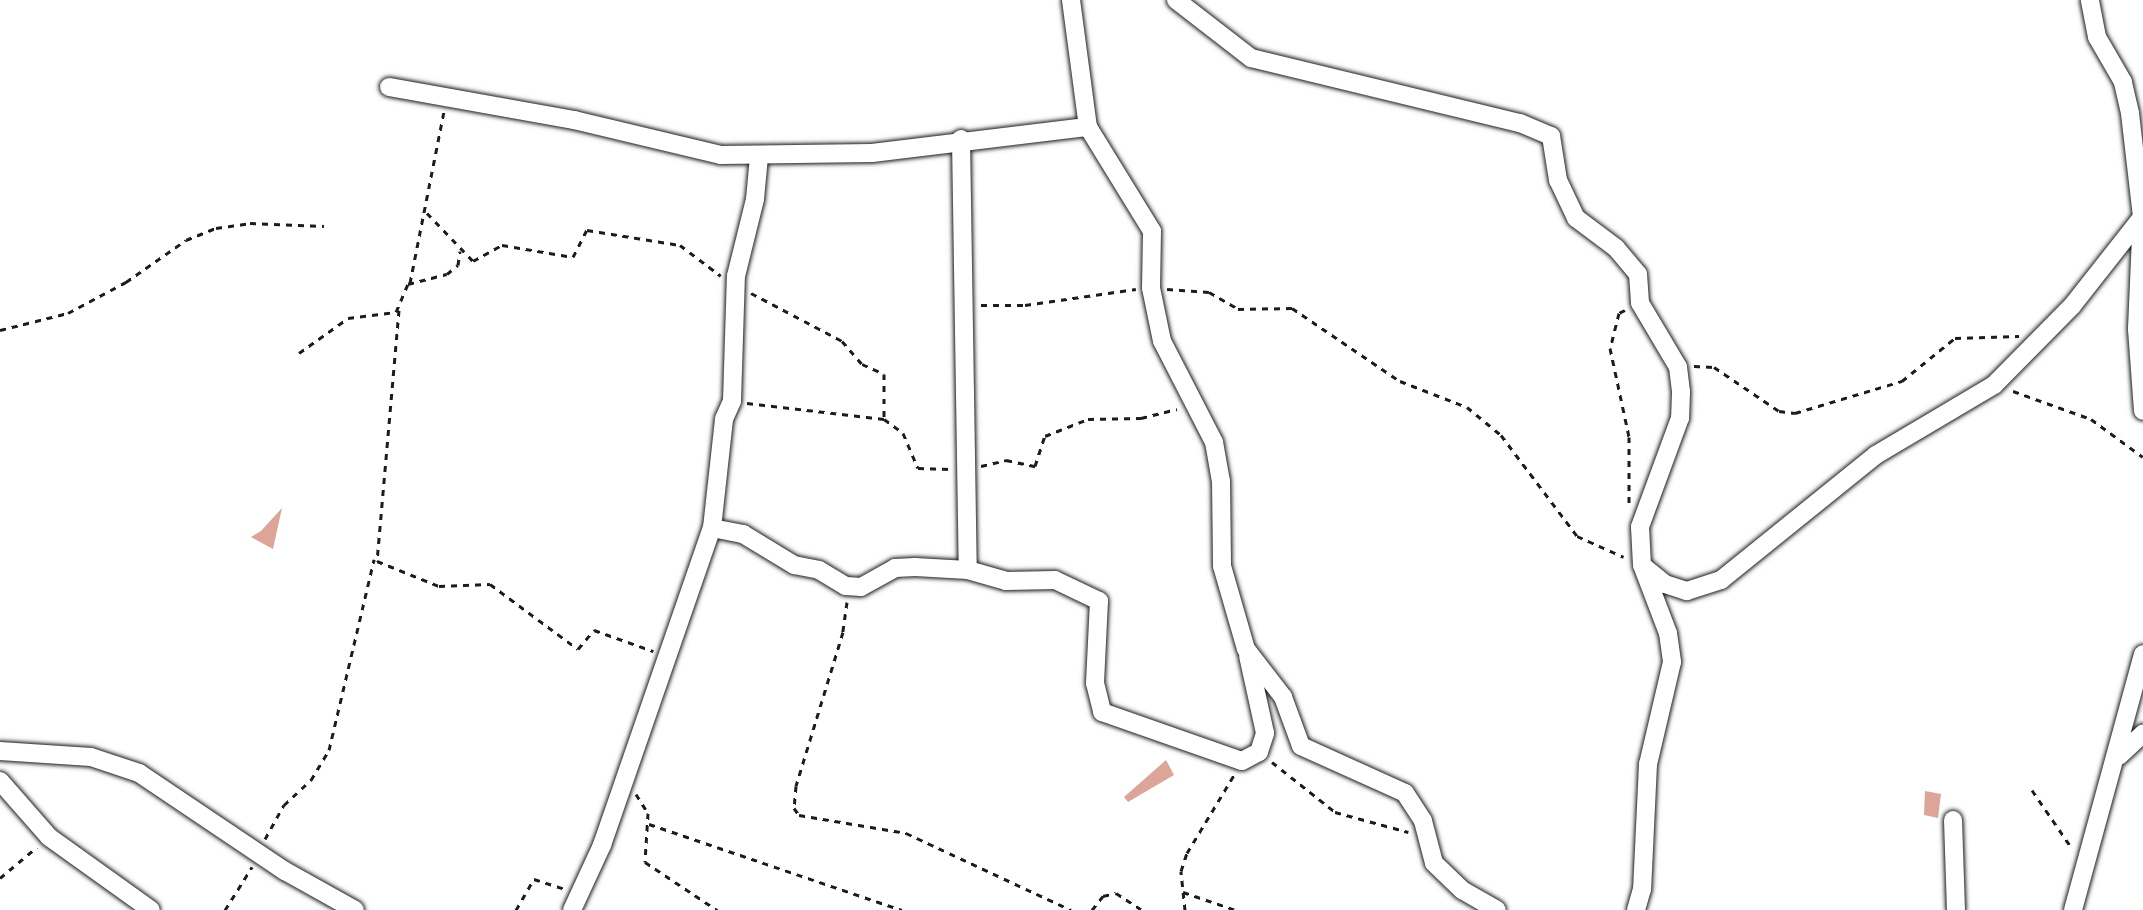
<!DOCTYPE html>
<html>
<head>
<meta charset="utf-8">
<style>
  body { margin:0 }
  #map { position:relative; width:2143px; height:910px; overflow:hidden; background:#fff; font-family:Pangolin,sans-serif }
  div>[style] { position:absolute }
  .building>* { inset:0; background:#dda498 }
  .path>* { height:3px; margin-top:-1.5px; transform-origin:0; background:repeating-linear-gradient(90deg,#1c1c1c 0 6px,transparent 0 12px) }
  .roads { filter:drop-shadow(0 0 2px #1c1c1c) drop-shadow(0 0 2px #1c1c1c) }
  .minor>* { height:18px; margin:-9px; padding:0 9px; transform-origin:9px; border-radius:9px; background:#fff }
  span { translate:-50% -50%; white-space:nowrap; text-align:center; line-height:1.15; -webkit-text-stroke:7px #fff; paint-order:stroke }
</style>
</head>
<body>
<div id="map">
  <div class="building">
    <div style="clip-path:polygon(282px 508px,273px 549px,251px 537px,261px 531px)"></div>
    <div style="clip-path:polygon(1166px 760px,1174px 775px,1128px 802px,1124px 797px)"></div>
    <div style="clip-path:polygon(1925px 791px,1941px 794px,1938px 818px,1924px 815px)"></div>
  </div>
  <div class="path">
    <div style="left:427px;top:213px;width:66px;rotate:46.2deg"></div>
    <div style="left:473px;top:261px;width:33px;rotate:-29deg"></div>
    <div style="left:502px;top:245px;width:72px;rotate:9.6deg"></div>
    <div style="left:573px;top:257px;width:30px;rotate:-63deg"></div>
    <div style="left:587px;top:230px;width:94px;rotate:9.2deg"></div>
    <div style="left:680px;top:245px;width:51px;rotate:37.1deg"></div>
    <div style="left:410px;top:283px;width:174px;rotate:-78.8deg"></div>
    <div style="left:1167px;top:289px;width:42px;rotate:4.1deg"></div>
    <div style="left:1209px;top:292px;width:34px;rotate:30deg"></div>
    <div style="left:1238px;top:309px;width:54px;rotate:-1.1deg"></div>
    <div style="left:1292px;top:308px;width:130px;rotate:34.1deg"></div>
    <div style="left:1400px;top:381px;width:72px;rotate:21.2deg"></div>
    <div style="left:1467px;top:407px;width:44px;rotate:39.5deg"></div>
    <div style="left:1501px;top:435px;width:126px;rotate:53deg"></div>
    <div style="left:1577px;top:536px;width:51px;rotate:24.1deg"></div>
    <div style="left:751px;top:293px;width:103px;rotate:27.8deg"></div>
    <div style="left:842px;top:341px;width:30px;rotate:49deg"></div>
    <div style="left:862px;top:364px;width:24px;rotate:24deg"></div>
    <div style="left:884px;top:374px;width:45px;rotate:90deg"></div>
    <div style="left:981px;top:305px;width:44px"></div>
    <div style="left:1025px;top:305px;width:112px;rotate:-8.2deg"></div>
    <div style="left:399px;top:310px;width:252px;rotate:95deg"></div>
    <div style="left:377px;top:561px;width:67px;rotate:22deg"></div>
    <div style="left:439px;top:586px;width:51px;rotate:-2.2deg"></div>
    <div style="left:490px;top:584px;width:109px;rotate:36.5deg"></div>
    <div style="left:578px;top:649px;width:25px;rotate:-50deg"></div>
    <div style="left:594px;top:630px;width:63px;rotate:19.6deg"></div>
    <div style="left:1625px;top:310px;width:7px;rotate:153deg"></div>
    <div style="left:1619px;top:313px;width:36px;rotate:104deg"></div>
    <div style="left:1610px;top:348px;width:91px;rotate:77.9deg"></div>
    <div style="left:1629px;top:437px;width:67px;rotate:90deg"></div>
    <div style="left:0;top:330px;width:70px;rotate:-14deg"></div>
    <div style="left:68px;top:313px;width:66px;rotate:-28.1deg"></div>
    <div style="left:126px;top:282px;width:73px;rotate:-35deg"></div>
    <div style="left:186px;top:240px;width:32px;rotate:-22deg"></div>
    <div style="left:216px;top:228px;width:34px;rotate:-8deg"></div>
    <div style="left:250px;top:223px;width:74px;rotate:2.3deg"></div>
    <div style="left:299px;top:353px;width:60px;rotate:-35.5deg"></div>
    <div style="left:348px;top:318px;width:48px;rotate:-7.1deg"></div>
    <div style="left:396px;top:312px;width:30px;rotate:-67deg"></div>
    <div style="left:408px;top:284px;width:40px;rotate:-14.4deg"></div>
    <div style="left:447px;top:274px;width:14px;rotate:-39deg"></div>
    <div style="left:458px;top:265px;width:14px;rotate:-82deg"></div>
    <div style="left:1694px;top:366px;width:20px;rotate:3deg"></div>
    <div style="left:1714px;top:367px;width:78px;rotate:34.1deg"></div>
    <div style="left:1779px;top:411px;width:16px;rotate:7deg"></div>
    <div style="left:1795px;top:413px;width:112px;rotate:-16.7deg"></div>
    <div style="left:1902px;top:381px;width:68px;rotate:-39.1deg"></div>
    <div style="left:1955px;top:338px;width:64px;rotate:-1.8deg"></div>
    <div style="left:2013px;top:391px;width:83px;rotate:19.7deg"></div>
    <div style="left:2091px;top:419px;width:64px;rotate:36.2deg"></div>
    <div style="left:747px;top:403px;width:138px;rotate:6.7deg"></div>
    <div style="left:884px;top:419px;width:24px;rotate:36deg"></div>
    <div style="left:903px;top:433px;width:38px;rotate:67deg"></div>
    <div style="left:918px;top:468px;width:32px;rotate:2deg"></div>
    <div style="left:981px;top:466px;width:26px;rotate:-13deg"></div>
    <div style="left:1006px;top:460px;width:30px;rotate:12deg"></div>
    <div style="left:1035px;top:466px;width:32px;rotate:-72deg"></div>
    <div style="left:1045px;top:436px;width:46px;rotate:-21.6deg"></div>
    <div style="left:1088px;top:419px;width:53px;rotate:-1.1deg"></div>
    <div style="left:1141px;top:418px;width:37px;rotate:-14deg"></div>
    <div style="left:847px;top:602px;width:30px;rotate:98deg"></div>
    <div style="left:843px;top:632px;width:161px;rotate:107deg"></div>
    <div style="left:796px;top:786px;width:22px;rotate:95deg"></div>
    <div style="left:794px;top:808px;width:9px;rotate:54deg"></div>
    <div style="left:799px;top:815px;width:109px;rotate:9.5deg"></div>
    <div style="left:906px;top:833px;width:182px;rotate:25deg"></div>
    <div style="left:1272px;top:762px;width:80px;rotate:38.4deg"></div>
    <div style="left:1335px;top:812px;width:76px;rotate:15.3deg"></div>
    <div style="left:2032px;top:790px;width:69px;rotate:55.6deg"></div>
    <div style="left:636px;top:794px;width:22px;rotate:58deg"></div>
    <div style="left:648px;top:813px;width:49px;rotate:93.5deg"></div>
    <div style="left:645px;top:862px;width:87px;rotate:33.7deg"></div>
    <div style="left:649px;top:824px;width:267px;rotate:18.8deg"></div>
    <div style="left:265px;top:839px;width:39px;rotate:-61deg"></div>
    <div style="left:284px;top:805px;width:37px;rotate:-43deg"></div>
    <div style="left:311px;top:780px;width:35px;rotate:-59deg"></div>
    <div style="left:329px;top:750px;width:196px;rotate:-76.7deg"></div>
    <div style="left:0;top:878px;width:48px;rotate:-40deg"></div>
    <div style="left:1183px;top:892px;width:56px;rotate:18.8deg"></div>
    <div style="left:225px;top:910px;width:51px;rotate:-57.9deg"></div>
    <div style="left:516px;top:910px;width:36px;rotate:-60deg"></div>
    <div style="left:534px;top:879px;width:33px;rotate:18deg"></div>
    <div style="left:1092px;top:910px;width:18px;rotate:-52deg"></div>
    <div style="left:1103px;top:896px;width:13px;rotate:-13deg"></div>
    <div style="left:1116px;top:893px;width:31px;rotate:33deg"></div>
    <div style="left:1185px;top:910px;width:39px;rotate:-96deg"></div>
    <div style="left:1181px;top:871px;width:19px;rotate:-72deg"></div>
    <div style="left:1187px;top:853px;width:91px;rotate:-58.9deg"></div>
  </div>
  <div class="roads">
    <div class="minor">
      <div style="left:1071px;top:0;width:128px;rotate:82.4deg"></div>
      <div style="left:1088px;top:127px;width:122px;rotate:58.4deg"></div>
      <div style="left:1152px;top:231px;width:57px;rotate:91deg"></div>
      <div style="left:1151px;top:288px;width:54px;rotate:78.3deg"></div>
      <div style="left:1162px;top:341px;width:114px;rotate:62.8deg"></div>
      <div style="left:1214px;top:442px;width:40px;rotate:80deg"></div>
      <div style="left:1221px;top:481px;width:85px;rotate:89.3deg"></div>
      <div style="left:1222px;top:566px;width:86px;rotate:73.9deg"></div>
      <div style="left:1246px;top:649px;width:61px;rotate:52.4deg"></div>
      <div style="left:1283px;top:697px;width:52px;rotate:69.8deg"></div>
      <div style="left:1301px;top:746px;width:114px;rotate:24.3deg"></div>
      <div style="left:1405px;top:793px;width:33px;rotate:57deg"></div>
      <div style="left:1423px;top:821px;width:43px;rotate:75.3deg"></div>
      <div style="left:1434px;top:863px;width:39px;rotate:44deg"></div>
      <div style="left:1462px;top:890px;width:40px;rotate:29.7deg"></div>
      <div style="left:1176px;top:0;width:95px;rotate:37.7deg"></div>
      <div style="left:1251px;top:58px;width:277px;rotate:13.6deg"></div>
      <div style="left:1520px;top:123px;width:34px;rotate:23deg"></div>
      <div style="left:1551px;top:136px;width:45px;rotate:81deg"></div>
      <div style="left:1558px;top:180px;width:42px;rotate:64.7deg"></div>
      <div style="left:1576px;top:218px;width:50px;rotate:36.9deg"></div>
      <div style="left:1616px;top:248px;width:34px;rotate:50deg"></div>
      <div style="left:1638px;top:274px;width:29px;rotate:86deg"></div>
      <div style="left:1640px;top:303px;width:74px;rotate:59.3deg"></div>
      <div style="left:1678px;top:367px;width:25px;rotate:83deg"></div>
      <div style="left:1681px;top:392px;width:26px;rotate:92deg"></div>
      <div style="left:1680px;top:418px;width:116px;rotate:110.2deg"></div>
      <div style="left:1640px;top:527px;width:38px;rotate:87deg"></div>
      <div style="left:1642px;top:565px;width:73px;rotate:69.1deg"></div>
      <div style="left:1668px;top:633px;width:29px;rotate:82deg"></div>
      <div style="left:1672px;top:662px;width:105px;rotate:103.2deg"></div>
      <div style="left:1648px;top:764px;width:125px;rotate:92.7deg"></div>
      <div style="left:1642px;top:889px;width:22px;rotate:106deg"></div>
      <div style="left:389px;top:87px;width:188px;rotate:10.1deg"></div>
      <div style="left:574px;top:120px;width:151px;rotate:13.4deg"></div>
      <div style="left:721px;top:155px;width:151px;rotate:-0.8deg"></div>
      <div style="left:872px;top:153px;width:218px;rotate:-6.9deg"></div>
      <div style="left:961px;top:139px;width:431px;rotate:89.1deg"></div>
      <div style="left:2142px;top:214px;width:115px;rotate:92.5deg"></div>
      <div style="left:2137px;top:329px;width:82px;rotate:85.8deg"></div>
      <div style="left:712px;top:528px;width:32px;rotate:11deg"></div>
      <div style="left:743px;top:534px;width:60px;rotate:31.3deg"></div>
      <div style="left:794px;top:565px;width:25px;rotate:11deg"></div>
      <div style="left:819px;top:570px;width:31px;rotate:31deg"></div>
      <div style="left:846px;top:586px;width:15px;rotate:4deg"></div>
      <div style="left:861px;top:587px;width:39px;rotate:-29deg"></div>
      <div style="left:895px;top:568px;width:20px;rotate:-3deg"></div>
      <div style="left:915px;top:567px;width:53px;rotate:3.2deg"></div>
      <div style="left:968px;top:570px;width:40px;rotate:16deg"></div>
      <div style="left:1006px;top:581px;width:49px;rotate:-1.2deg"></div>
      <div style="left:1055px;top:580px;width:49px;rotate:25.5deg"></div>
      <div style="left:1099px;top:601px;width:82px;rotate:92.8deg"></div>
      <div style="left:1095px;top:683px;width:30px;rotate:76deg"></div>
      <div style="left:1102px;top:712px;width:148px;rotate:19.3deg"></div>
      <div style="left:1242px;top:761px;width:19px;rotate:-28deg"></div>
      <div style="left:1259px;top:752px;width:20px;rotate:-72deg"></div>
      <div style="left:1265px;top:733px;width:79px;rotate:-102.4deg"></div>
      <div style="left:1644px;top:567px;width:27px;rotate:39deg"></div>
      <div style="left:1665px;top:584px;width:23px;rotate:18deg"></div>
      <div style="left:1687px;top:591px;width:36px;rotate:-18deg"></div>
      <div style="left:1721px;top:580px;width:199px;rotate:-38.9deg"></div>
      <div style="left:1876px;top:455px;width:137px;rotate:-30.7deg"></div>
      <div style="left:1994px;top:385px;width:111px;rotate:-45.4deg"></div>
      <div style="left:2072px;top:306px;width:113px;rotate:-51.8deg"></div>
      <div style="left:2142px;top:217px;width:105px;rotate:-96.6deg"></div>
      <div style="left:2130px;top:113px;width:32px;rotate:-103deg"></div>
      <div style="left:2123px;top:82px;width:52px;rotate:-120deg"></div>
      <div style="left:2097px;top:37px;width:38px;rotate:-101deg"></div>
      <div style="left:0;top:751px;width:91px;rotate:3.8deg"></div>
      <div style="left:91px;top:757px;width:51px;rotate:18.4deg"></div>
      <div style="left:139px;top:773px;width:176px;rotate:33.9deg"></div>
      <div style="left:285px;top:871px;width:80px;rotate:29.1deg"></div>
      <div style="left:2119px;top:756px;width:33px;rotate:-43deg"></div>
      <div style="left:0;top:781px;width:74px;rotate:48.8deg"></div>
      <div style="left:49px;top:837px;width:125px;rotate:35.6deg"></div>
      <div style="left:1953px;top:820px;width:90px;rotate:88.1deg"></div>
      <div style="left:572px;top:910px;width:72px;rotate:-65.2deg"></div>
      <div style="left:602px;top:845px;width:336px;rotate:-70.9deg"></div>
      <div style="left:712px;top:528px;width:110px;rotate:-83.7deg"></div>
      <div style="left:724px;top:419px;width:20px;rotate:-66deg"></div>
      <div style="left:732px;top:401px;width:125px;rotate:-88.2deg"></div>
      <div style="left:736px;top:276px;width:79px;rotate:-76.1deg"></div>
      <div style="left:755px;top:199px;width:42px;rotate:-84.6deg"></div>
      <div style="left:2073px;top:910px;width:265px;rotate:-74.7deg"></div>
    </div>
  </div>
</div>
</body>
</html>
